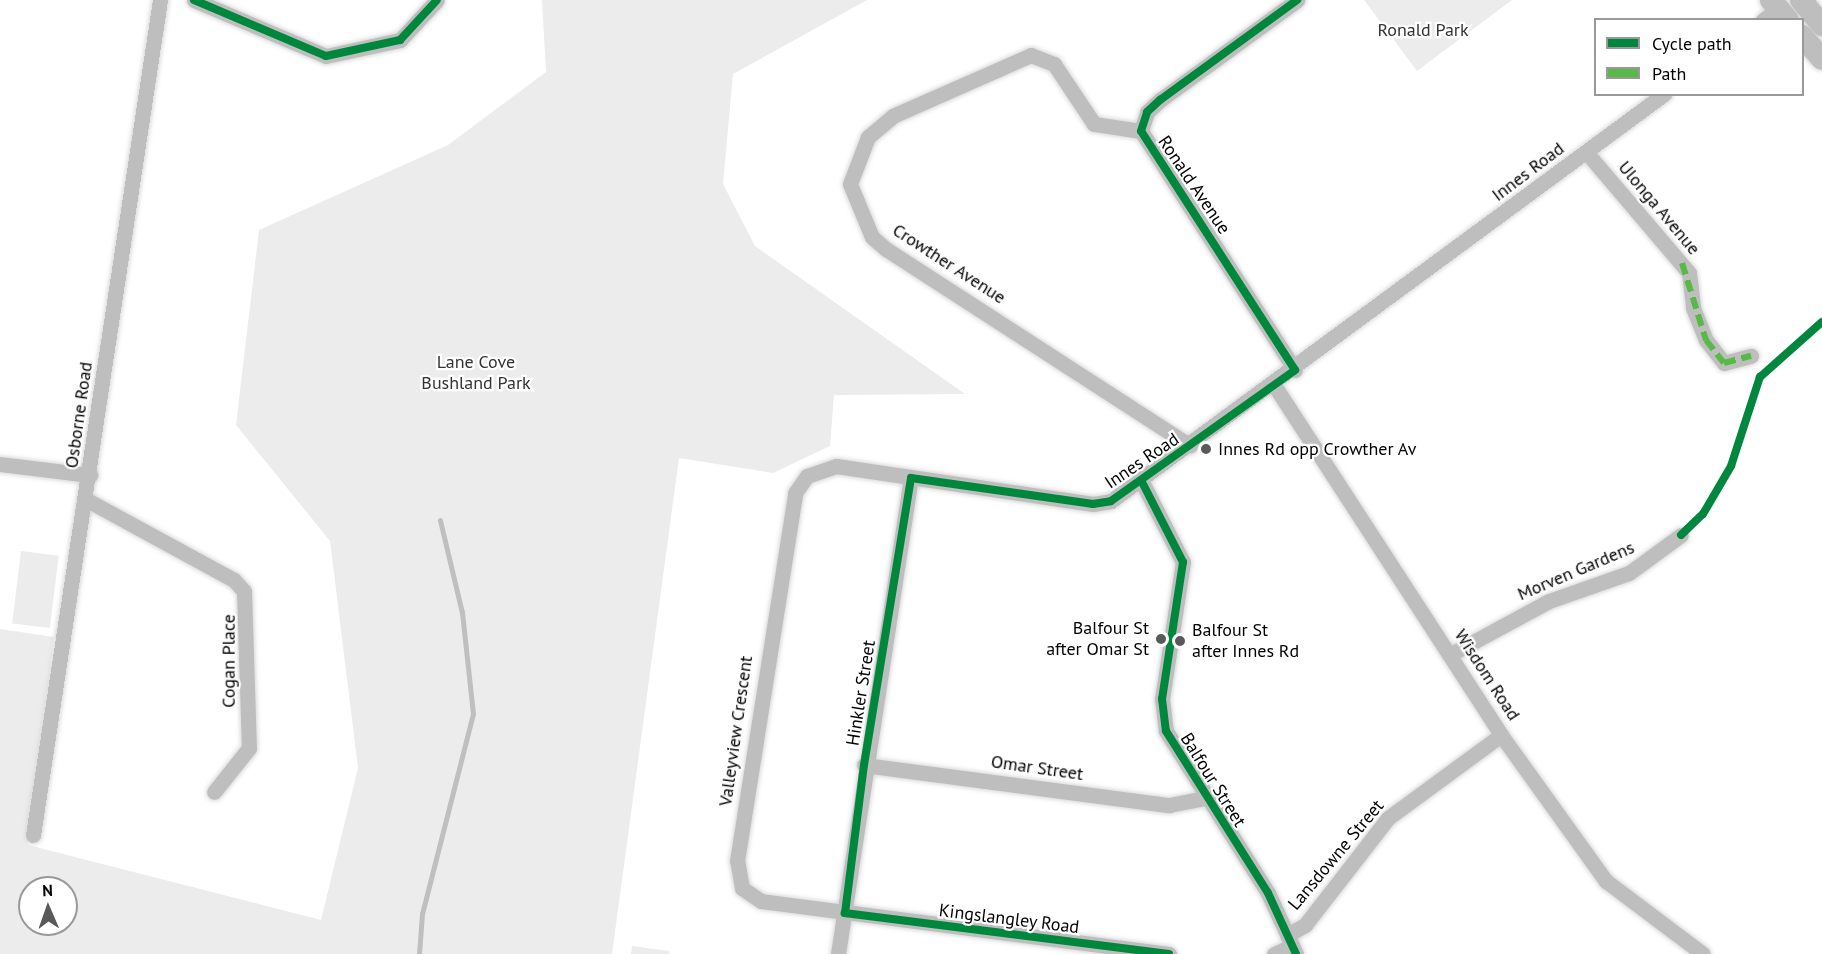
<!DOCTYPE html>
<html>
<head>
<meta charset="utf-8">
<style>
  body { margin:0 }
  #map { position:relative; width:1822px; height:954px; overflow:hidden; background:#fff; font-family:"PT Sans",sans-serif }
  div>[style] { position:absolute }
  .green>* { inset:0; background:#ececec; transform-origin:0 0 }
  .stream>* { height:4.5px; margin:-2.25px; padding:0 2.25px; transform-origin:2.25px; border-radius:2.25px; background:#bfbfbf }
  .roads { filter:drop-shadow(0 0 2px #dbdbdb) drop-shadow(0 0 2px #dbdbdb) }
  .minor>* { height:15px; margin:-7.5px; padding:0 7.5px; transform-origin:7.5px; border-radius:7.5px; background:#bebebe }
  .primary>* { height:22px; margin:-11px; padding:0 11px; transform-origin:11px; border-radius:11px; background:#bebebe }
  .quiet>* { height:6px; margin-top:-3px; transform-origin:0; background:repeating-linear-gradient(90deg,#58b947 0 12px,transparent 0 18px) }
  .cycleway>* { height:8px; margin:-4px; padding:0 4px; transform-origin:4px; border-radius:4px; background:#00873e }
  .dots>* { width:16px; height:16px; translate:-50% -50%; box-sizing:border-box; border:3px solid #fff; border-radius:50% }
  span { translate:-50% -50%; white-space:nowrap; text-align:center; line-height:1.15; -webkit-text-stroke:4.5px #fff; paint-order:stroke }
  .park-label { font-size:18px; color:#333 }
  .street-label { font-size:18px; color:#000 }
  .poi-label { font-size:18px; color:#000 }
  .left { translate:0 -50%; text-align:left }
  .right { translate:-100% -50%; text-align:right }
  .legend { position:absolute; left:1594px; top:18px; width:210px; height:78px; box-sizing:border-box; background:#fff; border:2px solid #999; margin:0; padding:8px 10px; list-style:none; font-size:18px; color:#000 }
  .legend li { display:flex; align-items:center; gap:12px; height:30px }
  .legend b { width:30px; border:2px solid #999 }
  .north { position:absolute; left:18px; top:876px; width:60px; height:60px; box-sizing:border-box; background:#fff; border:2px solid #999; border-radius:50%; rotate:358deg; font-size:16px; font-weight:700; line-height:24px; text-align:center; color:#000 }
  .north::after { content:''; display:block; margin:auto; width:21px; height:27px; background:#595959; clip-path:polygon(50% 0,100% 100%,50% 72%,0 100%) }
</style>
</head>
<body>
<div id="map">
  <div class="green">
    <div style="clip-path:polygon(evenodd,542px 0,867px 0,733px 74px,723px 184px,755px 246px,965px 394px,834px 395px,830px 446px,773px 473px,679px 458px,612px 954px,0 954px,0 629px,54px 637px,28px 845px,321px 920px,358px 768px,330px 541px,236px 425px,259px 230px,448px 145px,546px 72px,542px 0,30px 888px,66px 888px,66px 924px,30px 924px,30px 888px)"></div>
    <div style="clip-path:polygon(1364px 0,1512px 0,1417px 71px)"></div>
    <div style="left:21px;top:551px;width:38px;height:73px;rotate:7deg"></div>
    <div style="clip-path:polygon(632px 946px,669px 951px,669px 954px,631px 954px)"></div>
  </div>
  <div class="stream">
    <div style="left:419px;top:954px;width:40px;rotate:-85.7deg"></div>
    <div style="left:422px;top:914px;width:206px;rotate:-75.7deg"></div>
    <div style="left:473px;top:714px;width:102px;rotate:-96.2deg"></div>
    <div style="left:462px;top:613px;width:95px;rotate:-103.4deg"></div>
  </div>
  <div class="roads">
    <div class="minor">
      <div style="left:194px;top:0;width:143px;rotate:23deg"></div>
      <div style="left:326px;top:56px;width:76px;rotate:-12.2deg"></div>
      <div style="left:400px;top:40px;width:54px;rotate:-47.2deg"></div>
      <div style="left:1763px;top:20px;width:19px;rotate:-36deg"></div>
      <div style="left:1141px;top:131px;width:48px;rotate:-171.5deg"></div>
      <div style="left:1094px;top:124px;width:72px;rotate:-123.7deg"></div>
      <div style="left:1054px;top:64px;width:25px;rotate:-159deg"></div>
      <div style="left:1031px;top:55px;width:151px;rotate:156.2deg"></div>
      <div style="left:893px;top:116px;width:33px;rotate:140deg"></div>
      <div style="left:868px;top:137px;width:50px;rotate:111deg"></div>
      <div style="left:850px;top:184px;width:57px;rotate:67.5deg"></div>
      <div style="left:872px;top:237px;width:18px;rotate:41deg"></div>
      <div style="left:886px;top:249px;width:362px;rotate:32.9deg"></div>
      <div style="left:1587px;top:153px;width:157px;rotate:49.6deg"></div>
      <div style="left:1689px;top:273px;width:35px;rotate:83deg"></div>
      <div style="left:1693px;top:308px;width:35px;rotate:68deg"></div>
      <div style="left:1706px;top:340px;width:29px;rotate:52deg"></div>
      <div style="left:1724px;top:363px;width:28px;rotate:-15deg"></div>
      <div style="left:1295px;top:370px;width:284px;rotate:-122.8deg"></div>
      <div style="left:1141px;top:131px;width:20px;rotate:-72deg"></div>
      <div style="left:1147px;top:112px;width:18px;rotate:-43deg"></div>
      <div style="left:1160px;top:100px;width:170px;rotate:-36.1deg"></div>
      <div style="left:1274px;top:385px;width:417px;rotate:57deg"></div>
      <div style="left:1501px;top:735px;width:180px;rotate:54.3deg"></div>
      <div style="left:1606px;top:881px;width:121px;rotate:37deg"></div>
      <div style="left:0;top:464px;width:91px;rotate:7deg"></div>
      <div style="left:1142px;top:482px;width:90px;rotate:62.9deg"></div>
      <div style="left:1183px;top:562px;width:139px;rotate:98.7deg"></div>
      <div style="left:1162px;top:699px;width:32px;rotate:83deg"></div>
      <div style="left:1166px;top:731px;width:191px;rotate:57.8deg"></div>
      <div style="left:1268px;top:893px;width:67px;rotate:65.3deg"></div>
      <div style="left:87px;top:500px;width:167px;rotate:28.6deg"></div>
      <div style="left:234px;top:580px;width:15px;rotate:48deg"></div>
      <div style="left:244px;top:591px;width:157px;rotate:88.2deg"></div>
      <div style="left:249px;top:748px;width:56px;rotate:128.5deg"></div>
      <div style="left:1451px;top:654px;width:111px;rotate:-28.4deg"></div>
      <div style="left:1549px;top:601px;width:85px;rotate:-19.3deg"></div>
      <div style="left:1629px;top:573px;width:64px;rotate:-36.2deg"></div>
      <div style="left:864px;top:765px;width:308px;rotate:7.5deg"></div>
      <div style="left:1169px;top:805px;width:36px;rotate:-11deg"></div>
      <div style="left:33px;top:835px;width:845px;rotate:-81.35deg"></div>
      <div style="left:1287px;top:935px;width:21px;rotate:-29deg"></div>
      <div style="left:1305px;top:925px;width:135px;rotate:-52.2deg"></div>
      <div style="left:1388px;top:818px;width:140px;rotate:-36.3deg"></div>
      <div style="left:838px;top:954px;width:482px;rotate:-81.3deg"></div>
      <div style="left:1169px;top:954px;width:411px;rotate:-172.6deg"></div>
      <div style="left:761px;top:901px;width:23px;rotate:-146deg"></div>
      <div style="left:742px;top:888px;width:27px;rotate:-100deg"></div>
      <div style="left:737px;top:861px;width:373px;rotate:-81deg"></div>
      <div style="left:795px;top:493px;width:21px;rotate:-55deg"></div>
      <div style="left:807px;top:476px;width:31px;rotate:-19deg"></div>
      <div style="left:836px;top:466px;width:260px;rotate:8.4deg"></div>
      <div style="left:1093px;top:504px;width:18px;rotate:-9deg"></div>
      <div style="left:1111px;top:501px;width:687px;rotate:-36.35deg"></div>
      <div style="left:1274px;top:954px;width:20px;rotate:-24deg"></div>
    </div>
    <div class="primary">
      <div style="left:1771px;top:0;width:26px;rotate:50deg"></div>
      <div style="left:1801px;top:0;width:33px;rotate:50deg"></div>
      <div style="left:1802px;top:36px;width:30px;rotate:49deg"></div>
    </div>
  </div>
  <div class="quiet">
    <div style="left:1682px;top:263px;width:81px;rotate:72.7deg"></div>
    <div style="left:1706px;top:340px;width:29px;rotate:52deg"></div>
    <div style="left:1724px;top:363px;width:28px;rotate:-15deg"></div>
  </div>
  <div class="cycleway">
    <div style="left:194px;top:0;width:143px;rotate:23deg"></div>
    <div style="left:326px;top:56px;width:76px;rotate:-12.2deg"></div>
    <div style="left:400px;top:40px;width:54px;rotate:-47.2deg"></div>
    <div style="left:1142px;top:482px;width:90px;rotate:62.9deg"></div>
    <div style="left:1183px;top:562px;width:139px;rotate:98.7deg"></div>
    <div style="left:1162px;top:699px;width:32px;rotate:83deg"></div>
    <div style="left:1166px;top:731px;width:191px;rotate:57.8deg"></div>
    <div style="left:1268px;top:893px;width:67px;rotate:65.3deg"></div>
    <div style="left:1681px;top:535px;width:30px;rotate:-44deg"></div>
    <div style="left:1703px;top:514px;width:56px;rotate:-59.7deg"></div>
    <div style="left:1731px;top:466px;width:94px;rotate:-72deg"></div>
    <div style="left:1760px;top:377px;width:83px;rotate:-41.6deg"></div>
    <div style="left:1169px;top:954px;width:327px;rotate:-172.8deg"></div>
    <div style="left:845px;top:913px;width:149px;rotate:-82.7deg"></div>
    <div style="left:864px;top:765px;width:291px;rotate:-80.7deg"></div>
    <div style="left:911px;top:478px;width:184px;rotate:8.1deg"></div>
    <div style="left:1093px;top:504px;width:18px;rotate:-9deg"></div>
    <div style="left:1111px;top:501px;width:226px;rotate:-35.4deg"></div>
    <div style="left:1295px;top:370px;width:284px;rotate:-122.8deg"></div>
    <div style="left:1141px;top:131px;width:20px;rotate:-72deg"></div>
    <div style="left:1147px;top:112px;width:18px;rotate:-43deg"></div>
    <div style="left:1160px;top:100px;width:170px;rotate:-36.1deg"></div>
  </div>
  <div class="dots">
    <div style="left:1206px;top:449px;background:#595959"></div>
    <div style="left:1161px;top:639px;background:#595959"></div>
    <div style="left:1180px;top:641px;background:#595959"></div>
  </div>
  <div class="park-label">
    <span style="left:1423px;top:30px">Ronald Park</span>
    <span style="left:476px;top:373px">Lane Cove<br>Bushland Park</span>
  </div>
  <div class="street-label">
    <span style="left:1528px;top:172px;rotate:-37deg">Innes Road</span>
    <span style="left:1194px;top:185px;rotate:56deg">Ronald Avenue</span>
    <span style="left:1659px;top:208px;rotate:50deg">Ulonga Avenue</span>
    <span style="left:949px;top:264px;rotate:33deg">Crowther Avenue</span>
    <span style="left:79px;top:415px;rotate:-82deg">Osborne Road</span>
    <span style="left:1142px;top:461px;rotate:-34deg">Innes Road</span>
    <span style="left:1576px;top:571px;rotate:-23deg">Morven Gardens</span>
    <span style="left:229px;top:661px;rotate:-90deg">Cogan Place</span>
    <span style="left:1487px;top:675px;rotate:57deg">Wisdom Road</span>
    <span style="left:861px;top:693px;rotate:-81deg">Hinkler Street</span>
    <span style="left:736px;top:731px;rotate:-82deg">Valleyview Crescent</span>
    <span style="left:1037px;top:768px;rotate:8deg">Omar Street</span>
    <span style="left:1213px;top:780px;rotate:58deg">Balfour Street</span>
    <span style="left:1336px;top:855px;rotate:-50deg">Lansdowne Street</span>
    <span style="left:1009px;top:919px;rotate:7deg">Kingslangley Road</span>
  </div>
  <div class="poi-label">
    <span class="left" style="left:1218px;top:449px">Innes Rd opp Crowther Av</span>
    <span class="right" style="left:1149px;top:639px">Balfour St<br>after Omar St</span>
    <span class="left" style="left:1192px;top:641px">Balfour St<br>after Innes Rd</span>
  </div>
  <ul class="legend">
  <li><b style="height:8px;background:#00873e"></b>Cycle path</li>
  <li><b style="height:8px;background:#58b947"></b>Path</li>
  </ul>
  <div class="north">N</div>
</div>
</body>
</html>
